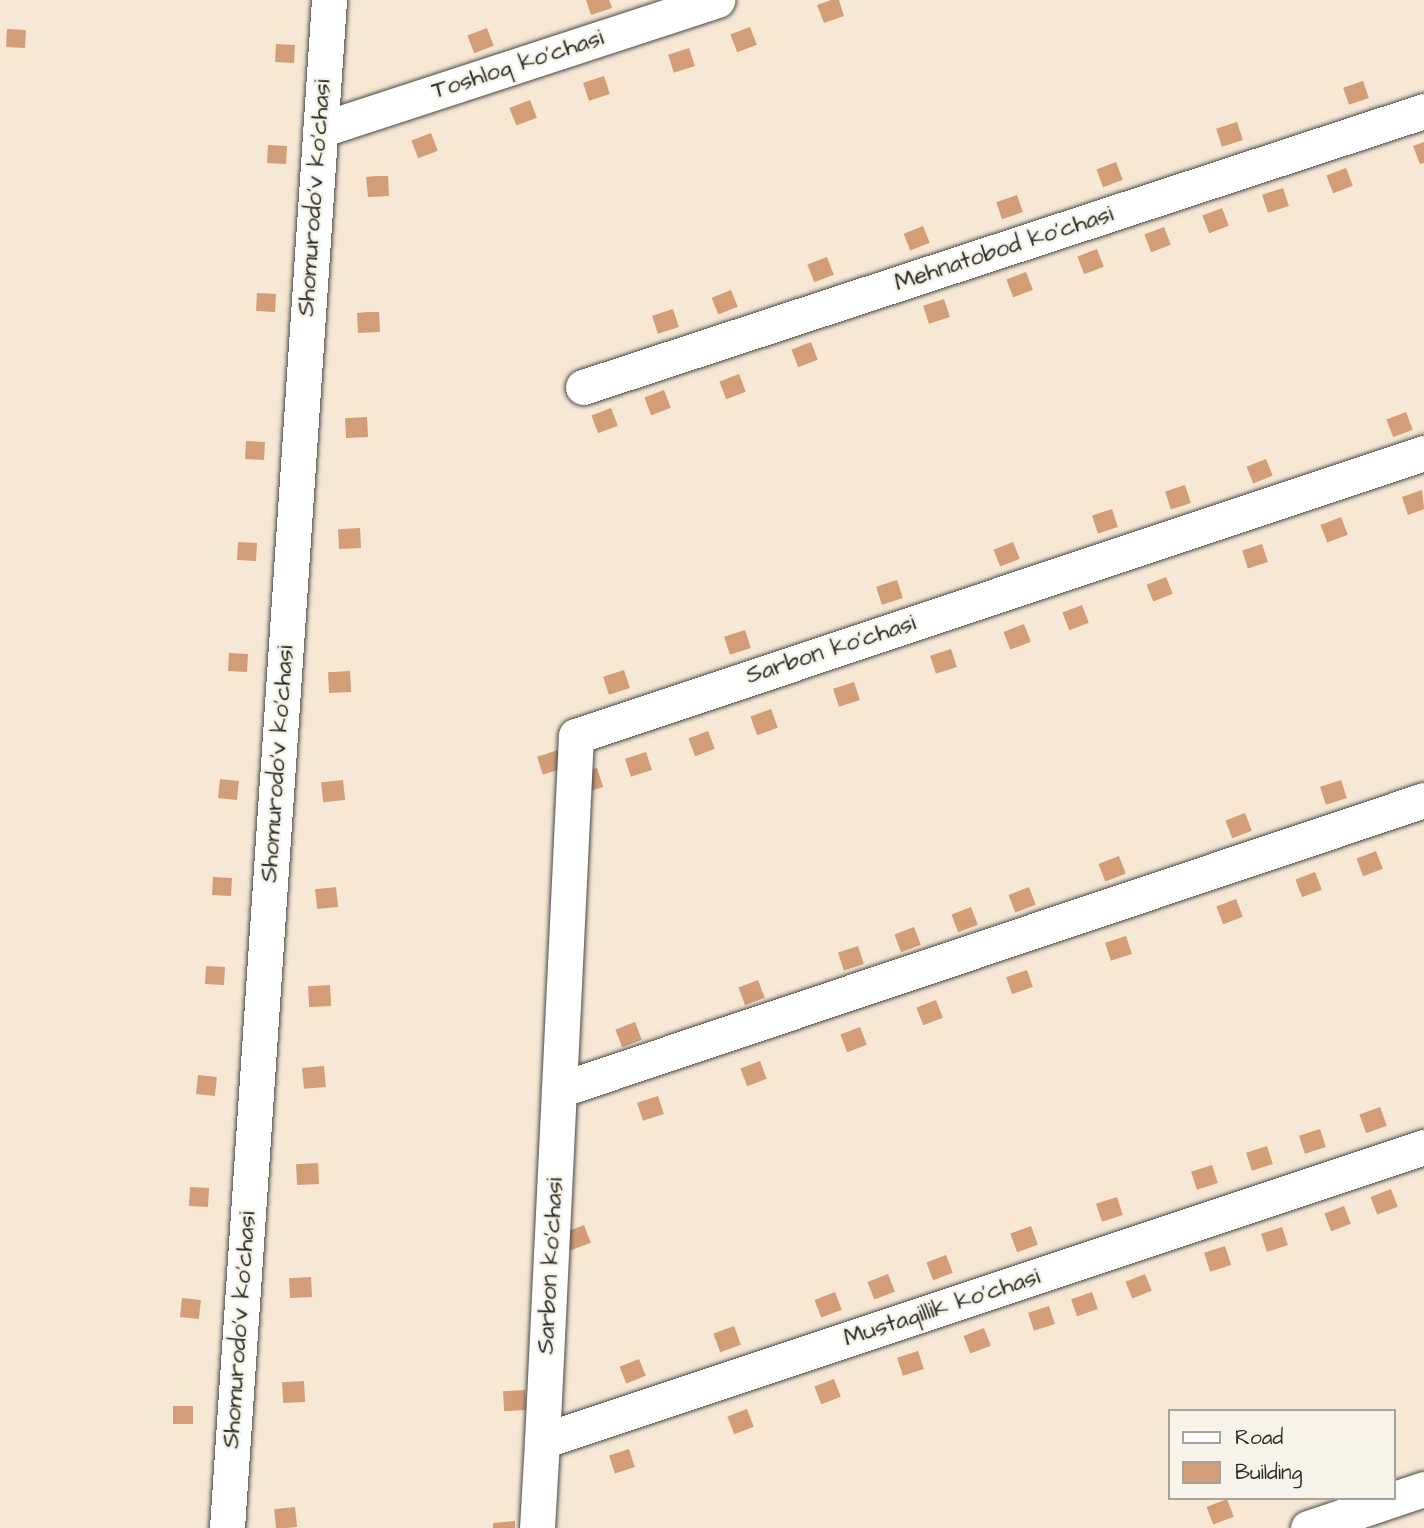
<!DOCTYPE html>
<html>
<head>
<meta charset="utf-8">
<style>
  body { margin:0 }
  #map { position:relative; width:1424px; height:1528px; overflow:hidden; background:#f6e8d5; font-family:"Architects Daughter",sans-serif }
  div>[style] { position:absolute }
  .building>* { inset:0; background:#d39d78; transform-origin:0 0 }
  .roads { filter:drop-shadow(0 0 2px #494744) drop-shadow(0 0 2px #494744) }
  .minor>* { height:35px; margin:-17.5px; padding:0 17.5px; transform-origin:17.5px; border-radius:17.5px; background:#fff }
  span { translate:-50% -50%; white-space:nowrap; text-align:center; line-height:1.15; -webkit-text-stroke:5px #f7f3e8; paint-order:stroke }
  .street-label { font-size:24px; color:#2b2b2b }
  .legend { position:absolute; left:1168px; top:1409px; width:228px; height:91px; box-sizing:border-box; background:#f7f3e8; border:2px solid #a5a39c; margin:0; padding:9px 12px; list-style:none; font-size:21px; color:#2b2b2b }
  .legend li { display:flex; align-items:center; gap:14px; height:35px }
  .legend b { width:35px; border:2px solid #a5a39c }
</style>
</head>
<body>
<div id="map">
  <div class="building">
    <div style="clip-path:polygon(586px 0,609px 0,612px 8px,591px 15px)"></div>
    <div style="clip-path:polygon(831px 0,839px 0,844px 16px,824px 23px,817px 5px)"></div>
    <div style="left:750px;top:27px;width:19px;height:21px;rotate:69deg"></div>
    <div style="left:487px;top:28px;width:19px;height:21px;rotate:69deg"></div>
    <div style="left:7px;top:29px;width:19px;height:18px;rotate:3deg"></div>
    <div style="left:276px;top:44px;width:19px;height:18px;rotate:3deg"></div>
    <div style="left:689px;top:48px;width:19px;height:22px;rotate:72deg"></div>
    <div style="left:604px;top:76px;width:19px;height:22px;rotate:72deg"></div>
    <div style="left:1363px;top:81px;width:18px;height:21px;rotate:71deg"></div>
    <div style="left:530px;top:100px;width:19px;height:22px;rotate:69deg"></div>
    <div style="left:1237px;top:122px;width:19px;height:22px;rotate:72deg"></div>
    <div style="left:431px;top:133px;width:19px;height:21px;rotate:69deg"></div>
    <div style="clip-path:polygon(1424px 142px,1424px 163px,1420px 164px,1413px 146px)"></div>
    <div style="left:268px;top:145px;width:19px;height:18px;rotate:3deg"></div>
    <div style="left:1116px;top:162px;width:19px;height:21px;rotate:69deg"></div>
    <div style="left:1346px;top:168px;width:19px;height:21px;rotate:69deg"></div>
    <div style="clip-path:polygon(377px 176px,388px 176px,389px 196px,368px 197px,366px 177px)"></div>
    <div style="left:1283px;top:188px;width:19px;height:22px;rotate:72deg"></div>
    <div style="left:1017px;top:195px;width:18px;height:22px;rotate:71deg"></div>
    <div style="left:1222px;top:208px;width:19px;height:21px;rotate:69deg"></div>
    <div style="left:923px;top:226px;width:18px;height:21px;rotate:68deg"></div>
    <div style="left:1164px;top:227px;width:19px;height:21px;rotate:69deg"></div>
    <div style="left:1097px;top:249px;width:19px;height:21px;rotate:69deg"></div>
    <div style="left:827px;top:257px;width:19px;height:21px;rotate:69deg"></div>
    <div style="left:1026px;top:272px;width:19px;height:21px;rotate:69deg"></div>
    <div style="left:731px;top:290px;width:18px;height:21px;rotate:68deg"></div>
    <div style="left:257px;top:293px;width:19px;height:18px;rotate:3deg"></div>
    <div style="left:944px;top:299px;width:19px;height:22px;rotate:72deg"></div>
    <div style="left:673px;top:309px;width:19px;height:22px;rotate:72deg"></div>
    <div style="clip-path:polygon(368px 312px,379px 312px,380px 332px,358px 333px,357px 313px)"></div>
    <div style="left:811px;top:342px;width:19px;height:21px;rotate:69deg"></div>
    <div style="left:739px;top:374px;width:19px;height:21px;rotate:69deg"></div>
    <div style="left:664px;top:390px;width:19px;height:21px;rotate:69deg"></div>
    <div style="left:611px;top:408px;width:19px;height:21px;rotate:69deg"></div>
    <div style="left:1406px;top:412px;width:19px;height:21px;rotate:69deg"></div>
    <div style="left:367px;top:417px;width:20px;height:22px;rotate:87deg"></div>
    <div style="left:246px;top:441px;width:19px;height:18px;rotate:3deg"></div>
    <div style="left:1266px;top:459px;width:18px;height:21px;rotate:68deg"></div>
    <div style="left:1185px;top:485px;width:19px;height:21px;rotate:72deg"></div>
    <div style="clip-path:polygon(1422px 490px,1424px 509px,1408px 515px,1402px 497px)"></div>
    <div style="left:1112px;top:509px;width:19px;height:21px;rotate:72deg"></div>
    <div style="left:1341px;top:517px;width:19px;height:22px;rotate:69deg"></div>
    <div style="left:360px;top:528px;width:20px;height:22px;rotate:87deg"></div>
    <div style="left:238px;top:542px;width:19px;height:18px;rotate:3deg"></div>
    <div style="left:1013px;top:542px;width:18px;height:21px;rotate:68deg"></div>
    <div style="left:1262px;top:544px;width:19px;height:21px;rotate:72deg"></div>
    <div style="left:1166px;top:577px;width:18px;height:21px;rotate:68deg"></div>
    <div style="left:897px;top:580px;width:19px;height:22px;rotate:72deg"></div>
    <div style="left:1082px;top:605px;width:19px;height:21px;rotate:69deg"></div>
    <div style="left:1024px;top:624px;width:19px;height:22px;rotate:69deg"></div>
    <div style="left:745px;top:630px;width:19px;height:22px;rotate:72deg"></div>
    <div style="left:951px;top:649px;width:19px;height:22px;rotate:72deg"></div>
    <div style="left:229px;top:653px;width:19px;height:18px;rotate:3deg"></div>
    <div style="left:624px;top:670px;width:19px;height:22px;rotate:72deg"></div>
    <div style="left:350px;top:671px;width:21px;height:22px;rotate:87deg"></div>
    <div style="left:854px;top:682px;width:19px;height:22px;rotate:72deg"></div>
    <div style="left:771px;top:709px;width:20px;height:22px;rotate:70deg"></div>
    <div style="left:708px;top:731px;width:19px;height:21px;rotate:69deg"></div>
    <div style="left:558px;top:750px;width:19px;height:22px;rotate:72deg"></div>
    <div style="left:646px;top:752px;width:19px;height:22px;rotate:72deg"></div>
    <div style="left:597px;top:768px;width:20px;height:22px;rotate:72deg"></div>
    <div style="left:220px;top:779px;width:19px;height:19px;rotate:6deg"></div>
    <div style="left:343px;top:780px;width:20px;height:22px;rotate:84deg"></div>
    <div style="left:1341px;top:780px;width:19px;height:22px;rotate:72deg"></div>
    <div style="left:1245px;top:813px;width:19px;height:21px;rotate:69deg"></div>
    <div style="left:1376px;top:851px;width:19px;height:21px;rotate:69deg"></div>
    <div style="left:1119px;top:856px;width:19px;height:22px;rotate:69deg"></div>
    <div style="left:1315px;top:872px;width:19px;height:21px;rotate:69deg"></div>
    <div style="left:213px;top:877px;width:19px;height:18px;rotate:3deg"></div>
    <div style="left:336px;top:887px;width:20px;height:21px;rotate:84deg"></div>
    <div style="left:1029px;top:887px;width:19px;height:22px;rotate:69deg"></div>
    <div style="left:1236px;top:899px;width:19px;height:21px;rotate:69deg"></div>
    <div style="left:971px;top:907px;width:19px;height:21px;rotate:69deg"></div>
    <div style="left:914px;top:927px;width:19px;height:21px;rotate:69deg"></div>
    <div style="left:1126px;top:936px;width:19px;height:22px;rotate:72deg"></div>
    <div style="left:858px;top:946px;width:19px;height:21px;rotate:72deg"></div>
    <div style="left:206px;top:966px;width:19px;height:18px;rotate:3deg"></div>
    <div style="left:1027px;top:970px;width:18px;height:22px;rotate:71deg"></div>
    <div style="left:758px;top:980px;width:19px;height:21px;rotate:69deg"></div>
    <div style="left:330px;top:985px;width:21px;height:22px;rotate:87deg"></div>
    <div style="left:936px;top:1000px;width:19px;height:21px;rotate:69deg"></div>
    <div style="left:635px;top:1022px;width:19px;height:21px;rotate:69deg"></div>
    <div style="left:860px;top:1027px;width:19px;height:21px;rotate:69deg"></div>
    <div style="left:760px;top:1061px;width:19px;height:21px;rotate:69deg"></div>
    <div style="left:324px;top:1066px;width:21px;height:22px;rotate:85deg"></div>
    <div style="left:198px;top:1075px;width:19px;height:19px;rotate:6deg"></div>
    <div style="left:658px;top:1096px;width:19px;height:22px;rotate:72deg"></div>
    <div style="left:1380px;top:1107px;width:20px;height:22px;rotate:70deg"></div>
    <div style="left:1320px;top:1129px;width:19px;height:22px;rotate:72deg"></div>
    <div style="left:1267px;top:1146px;width:19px;height:22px;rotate:72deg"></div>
    <div style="left:318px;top:1163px;width:21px;height:22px;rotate:87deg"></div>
    <div style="left:1212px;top:1165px;width:19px;height:22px;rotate:72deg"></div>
    <div style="left:190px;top:1187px;width:19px;height:19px;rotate:3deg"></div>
    <div style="left:1391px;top:1189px;width:19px;height:22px;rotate:69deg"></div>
    <div style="left:1117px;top:1197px;width:19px;height:22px;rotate:72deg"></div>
    <div style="left:1344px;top:1206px;width:19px;height:21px;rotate:69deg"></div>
    <div style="left:584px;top:1225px;width:19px;height:22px;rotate:69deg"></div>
    <div style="left:1031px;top:1226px;width:20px;height:22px;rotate:70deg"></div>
    <div style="left:1282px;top:1227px;width:19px;height:22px;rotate:72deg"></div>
    <div style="left:1225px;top:1246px;width:20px;height:22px;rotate:72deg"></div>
    <div style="left:946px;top:1255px;width:19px;height:21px;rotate:69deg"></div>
    <div style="left:888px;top:1274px;width:19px;height:22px;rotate:69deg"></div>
    <div style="left:1145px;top:1274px;width:18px;height:21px;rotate:68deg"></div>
    <div style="left:311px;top:1277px;width:20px;height:22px;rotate:87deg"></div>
    <div style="left:835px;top:1292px;width:19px;height:22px;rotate:69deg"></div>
    <div style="left:1092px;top:1292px;width:18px;height:22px;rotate:71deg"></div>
    <div style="left:182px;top:1298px;width:19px;height:19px;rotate:6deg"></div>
    <div style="left:1049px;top:1306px;width:19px;height:22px;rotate:72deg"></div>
    <div style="left:734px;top:1326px;width:20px;height:22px;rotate:70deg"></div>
    <div style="left:984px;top:1328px;width:19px;height:22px;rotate:69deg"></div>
    <div style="left:918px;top:1351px;width:19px;height:22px;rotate:72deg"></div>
    <div style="left:639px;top:1359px;width:18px;height:21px;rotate:68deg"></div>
    <div style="left:834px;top:1379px;width:19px;height:21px;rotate:69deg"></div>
    <div style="left:304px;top:1381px;width:21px;height:22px;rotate:87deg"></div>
    <div style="left:525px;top:1390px;width:20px;height:22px;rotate:87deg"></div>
    <div style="left:173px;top:1406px;width:20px;height:18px"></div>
    <div style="left:747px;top:1409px;width:19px;height:21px;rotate:69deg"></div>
    <div style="left:629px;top:1449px;width:19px;height:21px;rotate:72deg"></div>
    <div style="left:1227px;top:1499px;width:19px;height:22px;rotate:69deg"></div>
    <div style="left:295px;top:1507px;width:20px;height:21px;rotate:84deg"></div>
    <div style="clip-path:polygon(515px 1521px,515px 1528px,493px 1528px,493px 1523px)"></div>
  </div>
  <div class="roads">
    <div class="minor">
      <div style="left:320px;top:130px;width:418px;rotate:-18.1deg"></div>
      <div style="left:583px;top:387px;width:885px;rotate:-18.17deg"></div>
      <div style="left:559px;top:1090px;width:912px;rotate:-18.53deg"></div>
      <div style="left:542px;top:1441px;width:706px;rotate:-87.24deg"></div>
      <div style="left:576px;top:736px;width:894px;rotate:-18.46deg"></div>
      <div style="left:227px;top:1528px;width:1531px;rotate:-86.18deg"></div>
      <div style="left:537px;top:1528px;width:87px;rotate:-86.7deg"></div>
      <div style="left:542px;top:1441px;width:930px;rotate:-18.43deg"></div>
      <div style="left:1308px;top:1528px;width:122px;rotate:-18.6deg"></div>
    </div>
  </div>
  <div class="street-label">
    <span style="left:518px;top:65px;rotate:-18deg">Toshloq ko'chasi</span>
    <span style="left:315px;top:198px;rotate:-86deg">Shomurodo'v ko'chasi</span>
    <span style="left:1004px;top:249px;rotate:-18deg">Mehnatobod ko'chasi</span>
    <span style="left:831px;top:650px;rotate:-18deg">Sarbon ko'chasi</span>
    <span style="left:278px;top:764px;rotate:-86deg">Shomurodo'v ko'chasi</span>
    <span style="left:551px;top:1266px;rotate:-87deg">Sarbon ko'chasi</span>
    <span style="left:942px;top:1308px;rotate:-18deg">Mustaqillik ko'chasi</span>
    <span style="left:240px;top:1330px;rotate:-86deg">Shomurodo'v ko'chasi</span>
  </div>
  <ul class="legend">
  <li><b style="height:9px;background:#fff"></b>Road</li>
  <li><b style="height:19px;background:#d39d78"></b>Building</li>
  </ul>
</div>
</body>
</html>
